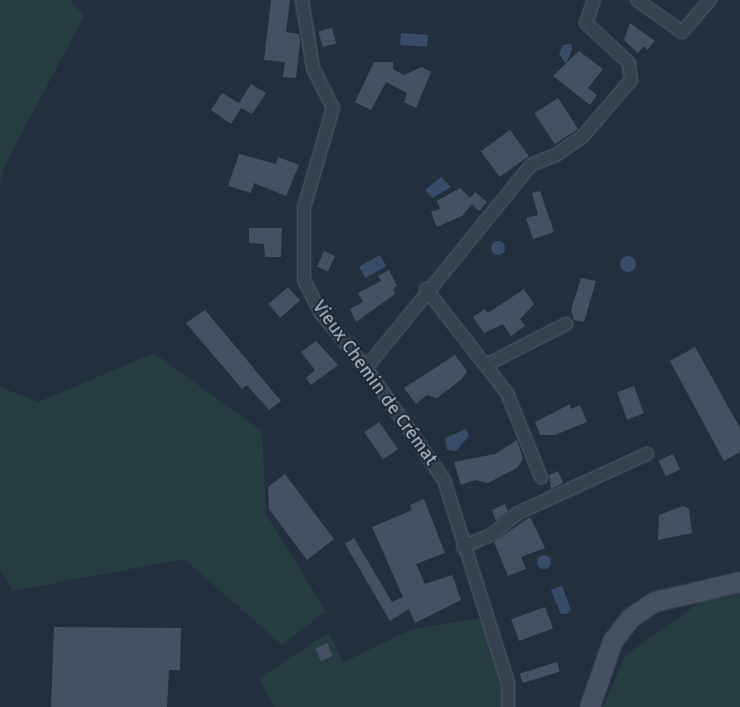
<!DOCTYPE html>
<html>
<head>
<meta charset="utf-8">
<style>
  body { margin:0 }
  #map { position:relative; width:740px; height:707px; overflow:hidden; background:#242f3e; font-family:"Fira Sans",sans-serif }
  div>[style] { position:absolute }
  .green>* { inset:0; background:#263c3f }
  .water>* { inset:0; background:#394c67; transform-origin:0 0 }
  .round { border-radius:50% }
  .building>* { inset:0; background:#455162; transform-origin:0 0 }
  .roads { filter:drop-shadow(0 0 1px #565f6c) drop-shadow(0 0 1px #565f6c) }
  .street>* { height:12px; margin:-6px; padding:0 6px; transform-origin:6px; border-radius:6px; background:#38414e }
  .secondary>* { height:18px; margin:-9px; padding:0 9px; transform-origin:9px; border-radius:9px; background:#465061 }
  span { translate:-50% -50%; white-space:nowrap; text-align:center; line-height:1.15; -webkit-text-stroke:4px #1d2633; paint-order:stroke }
  .street-label { font-size:18px; color:#b4bcc9 }
</style>
</head>
<body>
<div id="map">
  <div class="green">
    <div style="clip-path:polygon(0 0,70px 0,84px 16px,3px 169px,0 187px)"></div>
    <div style="clip-path:polygon(154px 353px,262px 431px,266px 514px,326px 611px,282px 645px,184px 559px,13px 591px,0 570px,0 387px,38px 402px)"></div>
    <div style="clip-path:polygon(740px 594px,740px 707px,603px 707px,625px 656px,700px 602px)"></div>
    <div style="clip-path:polygon(481px 618px,500px 680px,500px 707px,275px 707px,258px 679px,329px 632px,343px 663px,412px 629px)"></div>
  </div>
  <div class="water">
    <div style="left:401px;top:33px;width:27px;height:12px;rotate:4deg"></div>
    <div style="clip-path:polygon(571px 44px,572px 49px,566px 64px,559px 54px,563px 45px)"></div>
    <div style="clip-path:polygon(441px 177px,451px 187px,432px 198px,425px 190px)"></div>
    <div class="round" style="left:491px;top:241px;width:14px;height:14px"></div>
    <div style="left:380px;top:255px;width:13px;height:24px;rotate:61deg"></div>
    <div class="round" style="left:620px;top:256px;width:16px;height:16px"></div>
    <div style="clip-path:polygon(466px 429px,469px 436px,456px 451px,447px 450px,445px 438px)"></div>
    <div class="round" style="left:537px;top:555px;width:14px;height:14px"></div>
    <div style="clip-path:polygon(562px 586px,571px 610px,567px 614px,561px 614px,551px 590px)"></div>
  </div>
  <div class="building">
    <div style="clip-path:polygon(271px 0,290px 0,286px 32px,299px 34px,300px 41px,296px 78px,283px 77px,285px 62px,264px 60px)"></div>
    <div style="clip-path:polygon(630px 23px,655px 41px,647px 50px,644px 46px,638px 53px,624px 40px)"></div>
    <div style="left:332px;top:28px;width:16px;height:14px;rotate:75deg"></div>
    <div style="clip-path:polygon(579px 51px,603px 69px,588px 88px,597px 95px,590px 105px,553px 76px)"></div>
    <div style="clip-path:polygon(374px 62px,393px 62px,393px 69px,404px 75px,422px 67px,431px 72px,416px 108px,404px 102px,407px 93px,386px 82px,371px 110px,355px 102px)"></div>
    <div style="clip-path:polygon(251px 84px,266px 93px,252px 114px,241px 108px,231px 124px,211px 110px,222px 93px,239px 103px)"></div>
    <div style="left:558px;top:98px;width:37px;height:28px;rotate:57deg"></div>
    <div style="left:510px;top:130px;width:32px;height:36px;rotate:54deg"></div>
    <div style="clip-path:polygon(239px 154px,276px 164px,278px 157px,299px 165px,286px 196px,254px 183px,251px 193px,228px 186px)"></div>
    <div style="clip-path:polygon(460px 188px,470px 198px,475px 192px,487px 202px,479px 211px,472px 204px,462px 216px,437px 227px,431px 212px,440px 209px,437px 201px)"></div>
    <div style="clip-path:polygon(540px 191px,554px 232px,533px 239px,526px 218px,538px 215px,532px 193px)"></div>
    <div style="clip-path:polygon(249px 228px,282px 228px,281px 257px,265px 257px,264px 244px,249px 243px)"></div>
    <div style="left:324px;top:251px;width:12px;height:17px;rotate:24deg"></div>
    <div style="clip-path:polygon(389px 270px,397px 286px,393px 289px,395px 294px,356px 322px,350px 309px,363px 302px,358px 293px,381px 281px,378px 276px)"></div>
    <div style="clip-path:polygon(581px 278px,596px 281px,584px 322px,574px 320px,571px 310px)"></div>
    <div style="left:288px;top:287px;width:18px;height:26px;rotate:49deg"></div>
    <div style="clip-path:polygon(524px 289px,534px 304px,520px 319px,525px 326px,511px 336px,503px 324px,484px 333px,473px 317px,485px 309px,488px 313px)"></div>
    <div style="clip-path:polygon(205px 310px,281px 401px,269px 410px,247px 385px,242px 389px,186px 323px)"></div>
    <div style="clip-path:polygon(316px 341px,338px 365px,311px 385px,306px 378px,315px 370px,301px 352px)"></div>
    <div style="clip-path:polygon(695px 347px,740px 428px,740px 452px,724px 461px,670px 361px)"></div>
    <div style="clip-path:polygon(455px 355px,467px 371px,462px 379px,437px 398px,427px 395px,416px 404px,404px 388px)"></div>
    <div style="left:634px;top:386px;width:29px;height:18px;rotate:70deg"></div>
    <div style="clip-path:polygon(570px 404px,571px 409px,580px 405px,587px 422px,555px 435px,540px 435px,535px 422px)"></div>
    <div style="left:379px;top:422px;width:33px;height:18px;rotate:55deg"></div>
    <div style="clip-path:polygon(517px 440px,523px 459px,517px 468px,488px 483px,475px 480px,461px 485px,454px 462px,495px 454px)"></div>
    <div style="left:673px;top:454px;width:17px;height:16px;rotate:65deg"></div>
    <div style="clip-path:polygon(558px 471px,563px 483px,551px 489px,549px 475px)"></div>
    <div style="clip-path:polygon(285px 474px,334px 539px,307px 560px,269px 509px,268px 487px)"></div>
    <div style="clip-path:polygon(424px 499px,445px 553px,416px 564px,425px 584px,452px 575px,461px 600px,415px 623px,409px 609px,390px 621px,345px 544px,354px 538px,392px 602px,403px 597px,372px 527px,412px 510px,410px 505px)"></div>
    <div style="clip-path:polygon(505px 504px,508px 511px,496px 521px,492px 510px)"></div>
    <div style="clip-path:polygon(683px 506px,689px 509px,692px 533px,658px 540px,659px 515px)"></div>
    <div style="clip-path:polygon(530px 517px,545px 548px,521px 557px,526px 569px,508px 576px,494px 542px)"></div>
    <div style="left:545px;top:607px;width:23px;height:36px;rotate:70deg"></div>
    <div style="clip-path:polygon(54px 627px,181px 628px,180px 670px,169px 670px,167px 707px,51px 707px)"></div>
    <div style="left:327px;top:643px;width:14px;height:13px;rotate:65deg"></div>
    <div style="left:557px;top:662px;width:10px;height:39px;rotate:73deg"></div>
  </div>
  <div class="roads">
    <div class="street">
      <div style="left:302px;top:0;width:69px;rotate:80.8deg"></div>
      <div style="left:313px;top:68px;width:45px;rotate:63.4deg"></div>
      <div style="left:333px;top:108px;width:104px;rotate:106.2deg"></div>
      <div style="left:304px;top:208px;width:72px;rotate:90deg"></div>
      <div style="left:304px;top:280px;width:36px;rotate:63deg"></div>
      <div style="left:320px;top:312px;width:72px;rotate:50.6deg"></div>
      <div style="left:366px;top:368px;width:136px;rotate:55.1deg"></div>
      <div style="left:444px;top:480px;width:213px;rotate:72.5deg"></div>
      <div style="left:508px;top:683px;width:24px;rotate:90deg"></div>
      <div style="left:637px;top:0;width:55px;rotate:35.4deg"></div>
      <div style="left:682px;top:32px;width:43px;rotate:-48.8deg"></div>
      <div style="left:426px;top:289px;width:132px;rotate:52.1deg"></div>
      <div style="left:507px;top:393px;width:91px;rotate:68deg"></div>
      <div style="left:488px;top:364px;width:88px;rotate:-27.1deg"></div>
      <div style="left:366px;top:368px;width:262px;rotate:-50.9deg"></div>
      <div style="left:531px;top:165px;width:27px;rotate:-22deg"></div>
      <div style="left:556px;top:155px;width:33px;rotate:-35deg"></div>
      <div style="left:583px;top:136px;width:74px;rotate:-49.4deg"></div>
      <div style="left:631px;top:80px;width:17px;rotate:-97deg"></div>
      <div style="left:629px;top:63px;width:59px;rotate:-137.1deg"></div>
      <div style="left:586px;top:23px;width:24px;rotate:-71deg"></div>
      <div style="left:463px;top:547px;width:34px;rotate:-24deg"></div>
      <div style="left:494px;top:533px;width:31px;rotate:-40deg"></div>
      <div style="left:518px;top:513px;width:142px;rotate:-24.6deg"></div>
    </div>
    <div class="secondary">
      <div style="left:590px;top:707px;width:70px;rotate:-70.8deg"></div>
      <div style="left:613px;top:641px;width:29px;rotate:-52deg"></div>
      <div style="left:631px;top:618px;width:29px;rotate:-34deg"></div>
      <div style="left:655px;top:602px;width:87px;rotate:-13.2deg"></div>
    </div>
  </div>
  <div class="street-label">
    <span style="left:375px;top:383px;rotate:54deg">Vieux Chemin de Crémat</span>
  </div>
</div>
</body>
</html>
